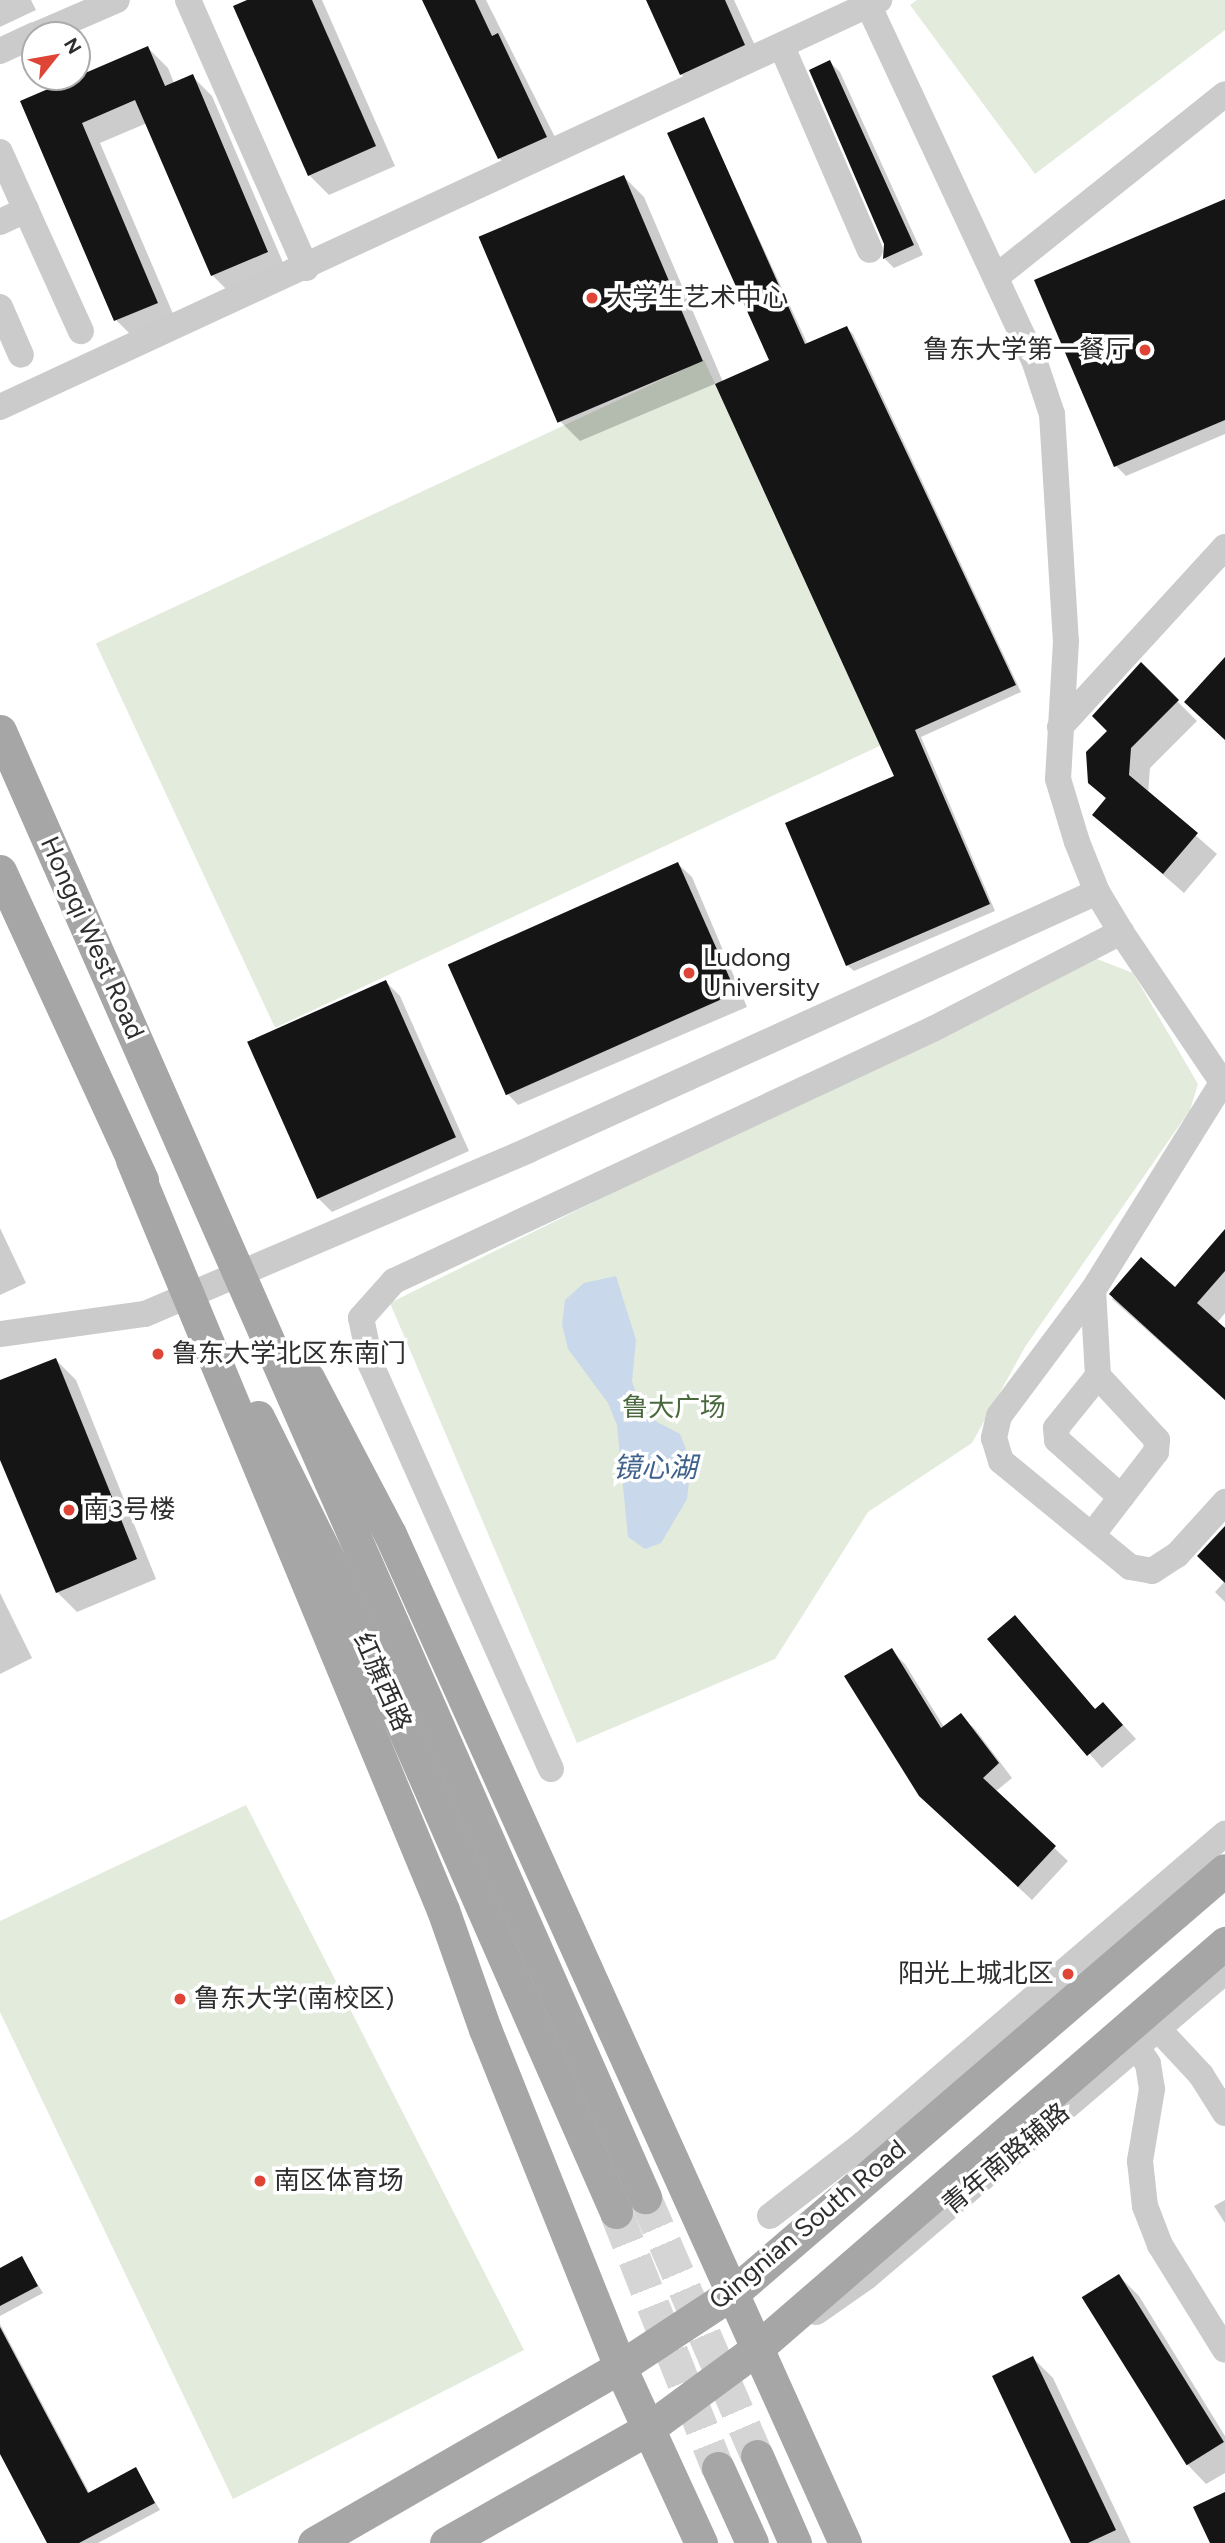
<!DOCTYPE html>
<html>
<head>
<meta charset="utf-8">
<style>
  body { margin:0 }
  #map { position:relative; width:1225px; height:2543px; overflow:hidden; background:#fff; font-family:Figtree,"Noto Sans SC",sans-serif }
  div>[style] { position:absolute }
  .green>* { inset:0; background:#e2ebdc; transform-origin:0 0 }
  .water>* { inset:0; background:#c9d8ea }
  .shadow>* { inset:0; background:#0003 }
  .building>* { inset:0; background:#151515; transform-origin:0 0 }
  .major-tunnel>* { height:33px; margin-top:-16.5px; transform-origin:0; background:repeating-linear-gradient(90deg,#d5d5d5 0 33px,transparent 0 50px) }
  .minor>* { height:26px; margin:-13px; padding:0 13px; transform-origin:13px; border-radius:13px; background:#cbcbcb }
  .major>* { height:33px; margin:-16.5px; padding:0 16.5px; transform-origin:16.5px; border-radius:16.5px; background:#a6a6a6 }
  .dots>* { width:19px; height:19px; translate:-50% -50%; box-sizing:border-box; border:4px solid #fff; border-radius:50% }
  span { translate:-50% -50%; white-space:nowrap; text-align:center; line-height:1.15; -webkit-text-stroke:7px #fff; paint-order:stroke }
  .poi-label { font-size:26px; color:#2e2e2e }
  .left { translate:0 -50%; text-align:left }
  .right { translate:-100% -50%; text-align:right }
  .street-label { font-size:26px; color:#2e2e2e }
  .park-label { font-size:26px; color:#4a683d }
  .water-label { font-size:28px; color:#3f628d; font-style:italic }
  .north { position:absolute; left:21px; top:21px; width:70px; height:70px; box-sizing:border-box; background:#fff; border:2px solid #ababab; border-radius:50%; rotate:59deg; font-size:19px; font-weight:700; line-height:28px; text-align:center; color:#2e2e2e }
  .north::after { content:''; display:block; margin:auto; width:24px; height:32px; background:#df4536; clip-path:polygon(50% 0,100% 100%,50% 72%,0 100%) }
</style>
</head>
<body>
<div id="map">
  <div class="green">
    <div style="clip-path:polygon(917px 0,1225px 0,1225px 30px,1035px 174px,910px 5px)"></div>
    <div style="left:704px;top:360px;width:424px;height:671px;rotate:65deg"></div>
    <div style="clip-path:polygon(1097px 959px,1133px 973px,1198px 1084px,1190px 1110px,1025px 1347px,972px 1443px,868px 1512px,775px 1659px,577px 1743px,390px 1303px,1074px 964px)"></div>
    <div style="clip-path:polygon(246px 1805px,524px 2350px,233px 2499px,0 2012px,0 1921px)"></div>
  </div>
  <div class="water">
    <div style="clip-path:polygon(616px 1276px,636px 1340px,632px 1381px,640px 1405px,657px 1422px,680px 1434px,691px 1462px,687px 1499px,661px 1543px,645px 1549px,628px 1537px,617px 1425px,608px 1403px,568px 1349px,562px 1325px,565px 1300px,584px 1283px)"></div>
  </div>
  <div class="shadow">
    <div style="clip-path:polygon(0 0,31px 0,36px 10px,0 27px)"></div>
    <div style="clip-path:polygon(252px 0,322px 0,395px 166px,329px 195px,309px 175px)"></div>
    <div style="clip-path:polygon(424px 0,486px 0,565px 157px,519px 178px,499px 158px)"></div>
    <div style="clip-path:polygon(648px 0,734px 0,764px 65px,701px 94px,681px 74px)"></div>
    <div style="clip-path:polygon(148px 48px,168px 68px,174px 83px,192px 76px,212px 96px,287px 272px,232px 295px,212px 275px,147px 123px,100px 143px,177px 323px,136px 340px,116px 320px,22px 102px)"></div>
    <div style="clip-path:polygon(830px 62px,840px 72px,923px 255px,894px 268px,885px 259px,886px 243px)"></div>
    <div style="clip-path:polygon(704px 119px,808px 345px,847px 328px,853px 334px,1021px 692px,921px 737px,995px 911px,854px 971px,847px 965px,897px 777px,717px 383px,580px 441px,560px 421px,624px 177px,644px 197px,723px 382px,771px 361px)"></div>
    <div style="clip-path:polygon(1225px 200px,1225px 434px,1126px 476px,1116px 466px)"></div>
    <div style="clip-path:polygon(1141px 665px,1197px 721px,1150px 768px,1148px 794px,1217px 854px,1184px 893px,1095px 815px,1107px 800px,1090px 782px)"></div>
    <div style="clip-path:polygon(678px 864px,692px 877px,747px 1007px,518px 1105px,505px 1091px)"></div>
    <div style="clip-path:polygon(386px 982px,400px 996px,469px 1151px,332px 1212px,318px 1198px)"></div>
    <div style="clip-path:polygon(0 1228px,26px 1283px,0 1295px)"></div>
    <div style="clip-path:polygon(1225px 1232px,1225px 1313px,1217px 1323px,1225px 1330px,1225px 1400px,1112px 1299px,1141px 1259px,1175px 1289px)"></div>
    <div style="clip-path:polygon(56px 1360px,76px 1380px,156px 1579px,77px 1612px,57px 1592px,0 1456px,0 1382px)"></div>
    <div style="clip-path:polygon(1225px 1532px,1225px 1602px,1215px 1592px,1225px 1581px)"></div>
    <div style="clip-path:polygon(0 1593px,32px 1658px,0 1674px)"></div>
    <div style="clip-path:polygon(1028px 1631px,1096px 1710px,1117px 1718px,1136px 1739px,1102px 1768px,990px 1639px)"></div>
    <div style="clip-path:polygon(891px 1650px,905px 1664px,944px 1727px,961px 1716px,975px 1729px,1012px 1778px,995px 1792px,1068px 1861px,1032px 1900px,935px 1810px)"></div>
    <div style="clip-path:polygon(1225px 2200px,1225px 2223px,1214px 2206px)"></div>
    <div style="clip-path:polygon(22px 2259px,43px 2293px,0 2316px,0 2270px)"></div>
    <div style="clip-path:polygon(1119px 2276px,1139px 2296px,1225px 2436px,1225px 2473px,1206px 2484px,1187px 2464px)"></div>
    <div style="clip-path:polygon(0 2324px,90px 2494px,136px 2470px,160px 2510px,98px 2543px,49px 2543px,0 2450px)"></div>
    <div style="clip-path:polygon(1033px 2358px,1053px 2378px,1131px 2543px,1073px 2543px)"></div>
  </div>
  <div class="building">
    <div style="clip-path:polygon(247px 0,312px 0,376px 146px,308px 176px,233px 6px)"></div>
    <div style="clip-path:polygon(422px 0,475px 0,492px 36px,498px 33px,547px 137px,498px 159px)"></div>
    <div style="clip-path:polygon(646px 0,725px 0,745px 45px,680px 75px)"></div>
    <div style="clip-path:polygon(148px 46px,165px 86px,193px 74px,268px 252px,211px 276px,135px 100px,82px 123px,158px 303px,114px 321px,20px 101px)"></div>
    <div style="clip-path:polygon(830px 60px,914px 245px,883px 259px,884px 244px,809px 70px)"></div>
    <div style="clip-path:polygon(704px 117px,805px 344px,847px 326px,1016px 685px,915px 730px,990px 904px,846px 966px,785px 823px,894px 776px,715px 384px,769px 360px,667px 133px)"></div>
    <div style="left:624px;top:175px;width:202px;height:158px;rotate:67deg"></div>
    <div style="clip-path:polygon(1225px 199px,1225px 420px,1114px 467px,1034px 280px)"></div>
    <div style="clip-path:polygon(1225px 657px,1225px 740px,1184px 702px)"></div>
    <div style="clip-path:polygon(1141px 662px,1179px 700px,1131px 748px,1129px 775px,1198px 833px,1163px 874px,1092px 815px,1106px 798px,1088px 783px,1086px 752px,1107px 731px,1092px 716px)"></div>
    <div style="left:678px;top:862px;width:143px;height:252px;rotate:66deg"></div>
    <div style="left:386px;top:980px;width:172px;height:152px;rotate:66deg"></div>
    <div style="clip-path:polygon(1225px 1229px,1225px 1271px,1197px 1303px,1225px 1328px,1225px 1400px,1109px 1294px,1141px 1257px,1175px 1287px)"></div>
    <div style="clip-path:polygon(56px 1358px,137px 1559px,56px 1593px,0 1460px,0 1380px)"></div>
    <div style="clip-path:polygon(1225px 1526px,1225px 1583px,1197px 1556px)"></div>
    <div style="clip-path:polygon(1015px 1615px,1095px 1709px,1103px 1702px,1123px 1725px,1087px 1756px,987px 1639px)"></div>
    <div style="clip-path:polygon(892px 1648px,941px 1728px,961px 1713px,999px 1763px,983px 1778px,1056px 1846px,1018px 1887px,919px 1796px,844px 1676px)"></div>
    <div style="clip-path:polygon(22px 2256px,38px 2286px,0 2306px,0 2268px)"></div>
    <div style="left:1119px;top:2274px;width:198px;height:44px;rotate:58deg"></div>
    <div style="clip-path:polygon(0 2327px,88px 2493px,136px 2467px,155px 2503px,79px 2543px,47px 2543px,0 2454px)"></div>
    <div style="clip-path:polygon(1033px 2356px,1116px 2530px,1088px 2543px,1071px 2543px,992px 2376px)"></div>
    <div style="clip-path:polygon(1225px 2492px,1225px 2543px,1210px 2543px,1193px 2507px)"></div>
  </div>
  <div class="major-tunnel">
    <div style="left:645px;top:2197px;width:282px;rotate:66.6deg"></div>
    <div style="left:616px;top:2212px;width:276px;rotate:68.3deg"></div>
  </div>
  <div class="minor">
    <div style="left:188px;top:0;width:293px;rotate:66.2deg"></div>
    <div style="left:866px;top:0;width:397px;rotate:65deg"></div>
    <div style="left:1034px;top:360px;width:57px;rotate:71.6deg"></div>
    <div style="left:1052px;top:414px;width:227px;rotate:86.5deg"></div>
    <div style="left:1066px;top:641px;width:138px;rotate:93.3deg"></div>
    <div style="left:1058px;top:779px;width:66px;rotate:73.2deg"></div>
    <div style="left:1077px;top:842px;width:54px;rotate:68.2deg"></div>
    <div style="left:1097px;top:892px;width:47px;rotate:59deg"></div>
    <div style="left:1121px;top:932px;width:186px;rotate:56deg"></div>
    <div style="left:36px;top:35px;width:88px;rotate:-23.4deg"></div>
    <div style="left:782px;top:47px;width:221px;rotate:66.6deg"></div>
    <div style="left:0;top:51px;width:38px;rotate:-25deg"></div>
    <div style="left:0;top:152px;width:64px;rotate:65.9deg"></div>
    <div style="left:0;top:222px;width:29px;rotate:-25deg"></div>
    <div style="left:26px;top:210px;width:133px;rotate:65.6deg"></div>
    <div style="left:996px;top:277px;width:293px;rotate:-38.6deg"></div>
    <div style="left:0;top:307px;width:52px;rotate:66.4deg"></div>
    <div style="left:0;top:407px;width:969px;rotate:-24.85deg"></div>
    <div style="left:1060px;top:727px;width:244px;rotate:-47.5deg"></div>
    <div style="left:1222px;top:1083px;width:244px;rotate:121.9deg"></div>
    <div style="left:1093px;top:1290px;width:157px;rotate:126.7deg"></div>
    <div style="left:999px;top:1416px;width:23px;rotate:103deg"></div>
    <div style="left:994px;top:1438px;width:24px;rotate:73deg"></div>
    <div style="left:1001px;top:1461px;width:167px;rotate:39.4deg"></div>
    <div style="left:1130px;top:1567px;width:22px;rotate:10deg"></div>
    <div style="left:1152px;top:1571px;width:30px;rotate:-33deg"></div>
    <div style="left:1177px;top:1555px;width:72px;rotate:-47.8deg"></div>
    <div style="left:0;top:1334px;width:146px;rotate:-7.9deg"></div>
    <div style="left:145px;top:1314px;width:418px;rotate:-23.1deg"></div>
    <div style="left:529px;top:1150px;width:624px;rotate:-24.43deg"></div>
    <div style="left:1098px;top:1376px;width:67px;rotate:128.9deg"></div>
    <div style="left:1056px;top:1428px;width:12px;rotate:85deg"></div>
    <div style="left:1057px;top:1440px;width:86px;rotate:41.7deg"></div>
    <div style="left:1092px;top:1535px;width:105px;rotate:-52.4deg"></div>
    <div style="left:1156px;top:1452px;width:12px;rotate:-85deg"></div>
    <div style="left:1157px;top:1440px;width:87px;rotate:-132.7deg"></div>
    <div style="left:1098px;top:1376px;width:86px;rotate:-93.3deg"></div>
    <div style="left:551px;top:1769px;width:442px;rotate:-114deg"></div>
    <div style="left:371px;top:1365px;width:48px;rotate:-102deg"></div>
    <div style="left:361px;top:1318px;width:50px;rotate:-48.3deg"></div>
    <div style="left:394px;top:1281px;width:595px;rotate:-25.06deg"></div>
    <div style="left:933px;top:1029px;width:212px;rotate:-27.3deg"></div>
    <div style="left:1146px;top:2016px;width:81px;rotate:47deg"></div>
    <div style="left:1201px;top:2075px;width:45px;rotate:57.7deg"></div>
    <div style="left:1122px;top:2043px;width:16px;rotate:18deg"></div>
    <div style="left:1137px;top:2048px;width:19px;rotate:55deg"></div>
    <div style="left:1148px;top:2064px;width:25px;rotate:81deg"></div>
    <div style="left:1152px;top:2089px;width:73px;rotate:99.5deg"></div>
    <div style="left:1140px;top:2161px;width:45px;rotate:83.7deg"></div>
    <div style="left:1145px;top:2206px;width:42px;rotate:69deg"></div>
    <div style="left:1160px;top:2245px;width:123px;rotate:58.2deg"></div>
    <div style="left:770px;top:2216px;width:118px;rotate:-37.7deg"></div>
    <div style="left:863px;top:2144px;width:477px;rotate:-40.6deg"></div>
    <div style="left:816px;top:2312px;width:61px;rotate:-35deg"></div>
    <div style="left:866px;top:2277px;width:471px;rotate:-40.4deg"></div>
  </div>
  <div class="major">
    <div style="left:0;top:731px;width:1602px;rotate:66.25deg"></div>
    <div style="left:0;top:871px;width:340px;rotate:65.3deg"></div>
    <div style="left:132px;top:1160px;width:812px;rotate:67.48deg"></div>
    <div style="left:443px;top:1910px;width:126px;rotate:70.6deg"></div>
    <div style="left:485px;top:2029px;width:364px;rotate:68.2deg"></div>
    <div style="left:620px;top:2367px;width:194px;rotate:65.3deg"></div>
    <div style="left:308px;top:1378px;width:176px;rotate:62.3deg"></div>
    <div style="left:390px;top:1534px;width:1107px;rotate:65.73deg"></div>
    <div style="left:258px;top:1417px;width:164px;rotate:63.6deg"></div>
    <div style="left:331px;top:1564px;width:708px;rotate:66.26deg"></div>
    <div style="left:757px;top:2456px;width:95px;rotate:66.4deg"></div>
    <div style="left:718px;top:2468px;width:82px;rotate:65.6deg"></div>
    <div style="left:314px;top:2543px;width:353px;rotate:-29.9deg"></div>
    <div style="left:620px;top:2367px;width:136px;rotate:-33.3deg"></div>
    <div style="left:734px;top:2292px;width:647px;rotate:-40.68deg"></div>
    <div style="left:446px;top:2543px;width:233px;rotate:-29.5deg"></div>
    <div style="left:649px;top:2428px;width:132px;rotate:-36.3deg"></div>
    <div style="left:755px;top:2350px;width:622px;rotate:-40.89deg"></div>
  </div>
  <div class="dots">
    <div style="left:592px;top:298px;background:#df4536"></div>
    <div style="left:1145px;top:350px;background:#df4536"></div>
    <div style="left:689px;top:973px;background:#df4536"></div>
    <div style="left:158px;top:1354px;background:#df4536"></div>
    <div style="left:69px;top:1510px;background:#df4536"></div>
    <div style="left:1068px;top:1974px;background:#df4536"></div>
    <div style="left:180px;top:1999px;background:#df4536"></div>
    <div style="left:260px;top:2181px;background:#df4536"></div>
  </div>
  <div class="poi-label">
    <span class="left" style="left:606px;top:298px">大学生艺术中心</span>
    <span class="right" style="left:1131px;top:350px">鲁东大学第一餐厅</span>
    <span class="left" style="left:703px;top:973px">Ludong<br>University</span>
    <span class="left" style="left:172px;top:1354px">鲁东大学北区东南门</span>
    <span class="left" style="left:83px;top:1510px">南3号楼</span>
    <span class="right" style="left:1054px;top:1974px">阳光上城北区</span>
    <span class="left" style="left:194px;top:1999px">鲁东大学(南校区)</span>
    <span class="left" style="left:274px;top:2181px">南区体育场</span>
  </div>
  <div class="street-label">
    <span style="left:92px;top:938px;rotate:66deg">Hongqi West Road</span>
    <span style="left:382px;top:1682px;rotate:66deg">红旗西路</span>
    <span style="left:1006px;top:2159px;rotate:-40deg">青年南路辅路</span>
    <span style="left:808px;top:2225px;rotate:-40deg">Qingnian South Road</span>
  </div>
  <div class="park-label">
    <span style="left:674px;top:1408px">鲁大广场</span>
  </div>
  <div class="water-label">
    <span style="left:655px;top:1467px">镜心湖</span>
  </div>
  <div class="north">N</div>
</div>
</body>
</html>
